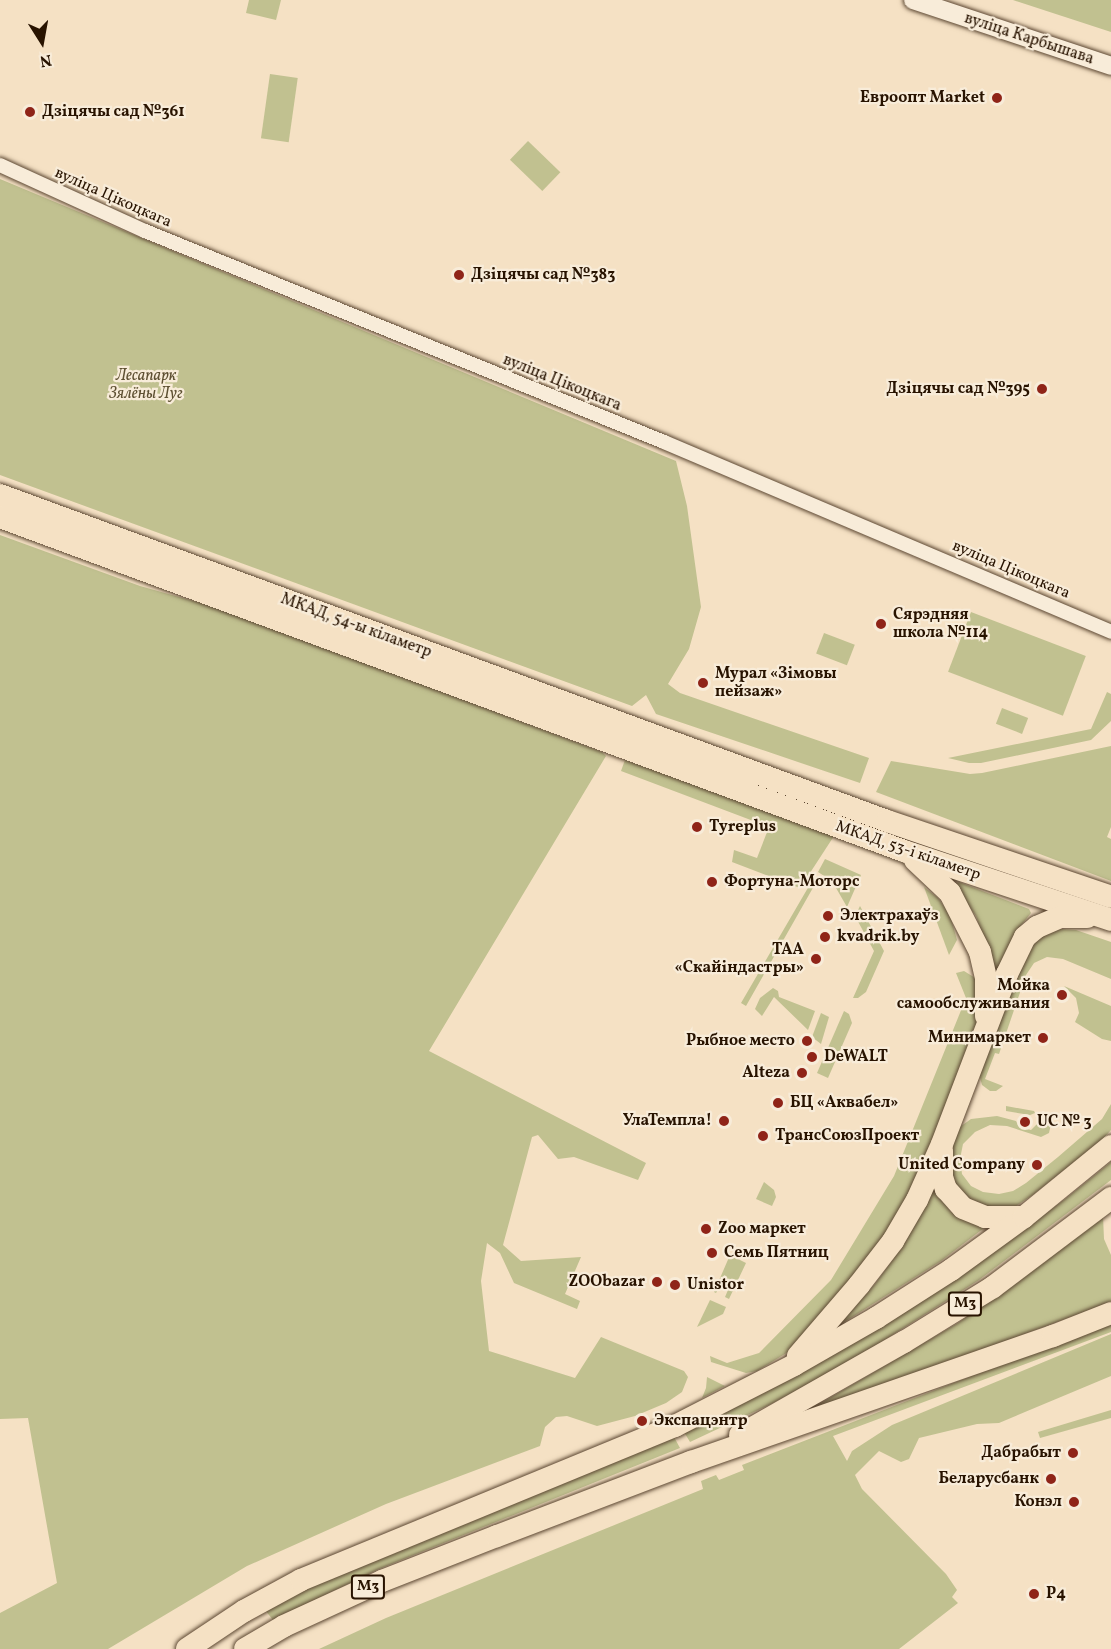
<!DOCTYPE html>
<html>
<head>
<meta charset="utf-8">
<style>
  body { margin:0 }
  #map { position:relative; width:1111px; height:1649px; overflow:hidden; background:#f5e1c4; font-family:Vollkorn,serif }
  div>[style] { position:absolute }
  .green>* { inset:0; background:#c1c190; transform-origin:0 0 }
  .roads { filter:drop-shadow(0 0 2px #5b4631) drop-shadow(0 0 2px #5b4631) }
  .minor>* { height:14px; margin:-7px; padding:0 7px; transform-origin:7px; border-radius:7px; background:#f8ecd9 }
  .secondary>* { height:18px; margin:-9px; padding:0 9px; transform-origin:9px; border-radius:9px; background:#f8ecd9 }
  .trunk>* { height:22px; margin:-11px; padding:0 11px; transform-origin:11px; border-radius:11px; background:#f5e1c4 }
  .dots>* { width:16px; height:16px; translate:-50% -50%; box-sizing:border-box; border:3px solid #f8ecd9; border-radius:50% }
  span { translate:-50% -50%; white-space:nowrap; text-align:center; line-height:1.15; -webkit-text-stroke:4.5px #f8ecd9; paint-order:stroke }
  .shield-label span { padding:2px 4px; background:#f8ecd9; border:2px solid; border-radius:4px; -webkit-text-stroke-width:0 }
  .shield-label { font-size:15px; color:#281300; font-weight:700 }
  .street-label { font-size:16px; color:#281300 }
  .poi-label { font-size:16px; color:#281300; font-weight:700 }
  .right { translate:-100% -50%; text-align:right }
  .left { translate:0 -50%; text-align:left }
  .park-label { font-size:16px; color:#5e5032; font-style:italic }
  .north { position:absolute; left:12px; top:12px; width:60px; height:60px; -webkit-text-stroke:4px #f8ecd9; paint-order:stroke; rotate:169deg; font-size:16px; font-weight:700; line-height:24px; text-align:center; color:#281300 }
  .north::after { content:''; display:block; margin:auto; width:21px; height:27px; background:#281300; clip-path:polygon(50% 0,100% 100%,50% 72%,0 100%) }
</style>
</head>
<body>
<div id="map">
  <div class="green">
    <div style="clip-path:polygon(249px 0,281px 0,276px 20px,246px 13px)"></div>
    <div style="clip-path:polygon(1013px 0,1111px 0,1111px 32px)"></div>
    <div style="left:270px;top:74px;width:28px;height:65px;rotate:8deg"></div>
    <div style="left:528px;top:141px;width:45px;height:26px;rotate:44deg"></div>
    <div style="clip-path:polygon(0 179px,676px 461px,687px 506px,701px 607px,689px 649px,668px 684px,680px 693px,869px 758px,860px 783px,656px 714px,646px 695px,632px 706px,0 475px)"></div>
    <div style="clip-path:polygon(0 535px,140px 586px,222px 609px,602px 752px,606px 756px,429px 1051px,646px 1163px,638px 1180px,574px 1157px,558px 1159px,538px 1135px,532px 1137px,503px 1245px,521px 1261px,581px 1257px,565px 1294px,580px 1301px,577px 1309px,514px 1283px,500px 1253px,487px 1243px,481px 1281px,489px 1351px,575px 1378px,601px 1337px,684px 1371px,688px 1377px,682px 1392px,666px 1403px,635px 1416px,597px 1426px,567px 1416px,556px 1417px,545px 1427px,540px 1446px,386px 1504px,247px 1566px,108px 1649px,0 1649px,0 1613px,57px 1583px,28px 1418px,0 1419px)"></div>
    <div style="left:971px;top:612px;width:123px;height:64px;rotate:21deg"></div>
    <div style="left:824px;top:633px;width:33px;height:22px;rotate:21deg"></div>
    <div style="clip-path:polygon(1107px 692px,1111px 694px,1111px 721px,1091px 740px,981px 763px,969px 763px,948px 758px,1091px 729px)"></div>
    <div style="left:1002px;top:708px;width:28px;height:17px;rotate:21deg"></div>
    <div style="clip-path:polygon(1111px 746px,1111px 827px,1107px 837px,1111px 839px,1111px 881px,876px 792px,891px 761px,970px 774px,982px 773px)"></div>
    <div style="clip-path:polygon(625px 760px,834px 836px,808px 876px,814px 886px,746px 1006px,741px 1003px,809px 886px,804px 881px,800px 888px,732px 862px,734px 850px,757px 858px,769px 827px,621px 771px)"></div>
    <div style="clip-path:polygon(825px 859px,861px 875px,847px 907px,832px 881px,818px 872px)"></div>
    <div style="clip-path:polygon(959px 882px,1029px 909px,1031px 913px,1019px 928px,1000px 973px,995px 972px,976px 916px,954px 886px)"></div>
    <div style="clip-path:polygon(924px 887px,938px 898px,950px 915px,957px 940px,949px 955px)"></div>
    <div style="clip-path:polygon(860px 906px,884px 951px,866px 992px,858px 998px,853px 998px,874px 951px,855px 916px)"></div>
    <div style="clip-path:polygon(1061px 929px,1076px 930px,1111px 942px,1111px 979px,1063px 959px,1047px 957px,1034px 963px,1026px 975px,999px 1054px,995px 1053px,985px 1079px,1003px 1086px,996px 1091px,990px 1091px,982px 1085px,979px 1074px,1020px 962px,1036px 941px,1047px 932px)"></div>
    <div style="clip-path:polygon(964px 971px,977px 979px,979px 1025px,909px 1202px,814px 1328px,788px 1352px,757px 1371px,746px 1373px,711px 1362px,710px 1356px,727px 1363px,759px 1353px,831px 1280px,894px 1176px,966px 998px,956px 973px)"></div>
    <div style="clip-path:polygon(1064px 986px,1111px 1006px,1111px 1041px,1102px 1039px,1075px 1022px,1079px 1013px,1076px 998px)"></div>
    <div style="clip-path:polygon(773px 988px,778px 991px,779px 997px,815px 1011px,808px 1030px,774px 997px,762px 1016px,755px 1009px,760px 998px)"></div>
    <div style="clip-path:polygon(844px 1011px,849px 1014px,852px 1023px,828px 1078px,817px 1073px)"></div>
    <div style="clip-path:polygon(821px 1013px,829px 1017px,821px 1044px,812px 1037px)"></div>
    <div style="clip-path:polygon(1111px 1104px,1111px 1130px,1102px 1140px,1034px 1194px,1013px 1208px,1000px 1211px,964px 1197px,954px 1185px,950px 1142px,957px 1129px,971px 1119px,997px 1116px,1016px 1121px,1019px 1127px,1031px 1130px,1044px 1117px,1051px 1124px,1049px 1133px,1041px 1137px,1007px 1126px,990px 1125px,975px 1132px,963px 1144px,960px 1159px,962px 1174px,971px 1186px,983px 1192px,999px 1194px,1013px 1191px,1026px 1183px,1058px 1157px,1102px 1119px)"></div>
    <div style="clip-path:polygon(1006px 1106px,1034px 1111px,1035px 1113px,1030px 1115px,1006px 1111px)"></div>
    <div style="clip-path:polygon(1111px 1162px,1111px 1180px,979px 1280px,853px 1360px,771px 1404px,690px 1442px,684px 1432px,968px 1270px,1064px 1200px)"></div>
    <div style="clip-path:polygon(764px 1182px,774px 1190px,776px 1197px,772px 1206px,756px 1199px)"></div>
    <div style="clip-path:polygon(933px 1188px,951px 1212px,984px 1228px,941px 1261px,838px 1326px,875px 1284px,901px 1248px)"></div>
    <div style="clip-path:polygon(1103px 1216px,1104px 1239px,1111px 1255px,1111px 1302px,792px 1420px,958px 1323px)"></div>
    <div style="clip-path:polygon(730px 1255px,746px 1263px,729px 1299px,725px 1297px,728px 1290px,720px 1286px,716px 1293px,714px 1292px)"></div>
    <div style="clip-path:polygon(710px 1300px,726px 1307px,723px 1314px,697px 1327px)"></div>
    <div style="clip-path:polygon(1111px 1322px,1111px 1332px,833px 1436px,847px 1461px,852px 1451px,892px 1425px,1111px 1334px,1111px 1376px,999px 1423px,977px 1424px,919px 1438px,909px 1459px,901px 1462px,879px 1451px,855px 1475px,862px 1489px,946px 1574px,957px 1590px,952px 1597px,958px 1603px,899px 1649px,319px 1649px,386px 1618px,703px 1489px,701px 1481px,716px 1475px,719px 1480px,744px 1470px,742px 1465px)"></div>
    <div style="clip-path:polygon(707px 1377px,725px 1386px,702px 1398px,706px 1388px)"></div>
    <div style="clip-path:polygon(1111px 1410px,1111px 1418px,1040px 1438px,1038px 1432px)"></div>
    <div style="clip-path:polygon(674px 1437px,680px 1448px,379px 1569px,273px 1620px,265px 1610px,348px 1568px)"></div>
  </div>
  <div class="roads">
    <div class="minor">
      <div style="left:0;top:165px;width:159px;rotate:24.5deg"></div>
      <div style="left:145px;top:231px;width:560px;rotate:22.12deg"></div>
      <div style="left:664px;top:442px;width:486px;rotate:23deg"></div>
    </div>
    <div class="secondary">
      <div style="left:913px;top:0;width:209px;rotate:18.4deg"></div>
    </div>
    <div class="trunk">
      <div style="left:0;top:495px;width:945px;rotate:20.18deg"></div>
      <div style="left:887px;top:821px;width:237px;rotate:18.7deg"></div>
      <div style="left:0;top:517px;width:964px;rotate:20.28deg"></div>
      <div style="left:904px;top:851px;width:218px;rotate:18.4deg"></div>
      <div style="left:915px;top:860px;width:48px;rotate:43.3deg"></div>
      <div style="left:950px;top:893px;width:66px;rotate:63deg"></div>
      <div style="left:980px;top:952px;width:27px;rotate:77deg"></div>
      <div style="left:986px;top:978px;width:38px;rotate:90deg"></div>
      <div style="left:942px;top:1151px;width:26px;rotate:90deg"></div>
      <div style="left:942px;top:1177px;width:13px;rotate:72deg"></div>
      <div style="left:946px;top:1189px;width:25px;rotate:48deg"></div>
      <div style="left:963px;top:1208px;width:24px;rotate:22deg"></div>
      <div style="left:985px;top:1217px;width:39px"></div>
      <div style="left:798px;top:1356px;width:94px;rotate:-49.3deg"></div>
      <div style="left:859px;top:1285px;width:56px;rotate:-52.3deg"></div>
      <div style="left:893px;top:1241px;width:48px;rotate:-59.7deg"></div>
      <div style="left:917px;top:1200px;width:61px;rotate:-65.9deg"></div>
      <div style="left:942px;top:1144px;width:182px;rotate:-69.1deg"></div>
      <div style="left:1007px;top:974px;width:41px;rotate:-64.1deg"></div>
      <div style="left:1025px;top:937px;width:16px;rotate:-40deg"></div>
      <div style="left:1037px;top:927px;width:25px;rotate:-23deg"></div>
      <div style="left:1060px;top:917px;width:27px"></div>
      <div style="left:740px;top:1435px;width:189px;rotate:-29.6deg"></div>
      <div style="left:904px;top:1342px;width:105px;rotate:-31.7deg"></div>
      <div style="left:993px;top:1287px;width:148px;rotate:-37deg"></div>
      <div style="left:187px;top:1649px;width:69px;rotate:-33.7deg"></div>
      <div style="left:244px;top:1611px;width:65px;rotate:-28.5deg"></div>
      <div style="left:301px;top:1580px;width:404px;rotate:-22.4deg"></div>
      <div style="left:675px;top:1426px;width:134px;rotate:-27.1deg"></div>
      <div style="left:794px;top:1365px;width:95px;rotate:-29.8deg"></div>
      <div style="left:876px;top:1318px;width:89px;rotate:-32.6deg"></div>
      <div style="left:951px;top:1270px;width:90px;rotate:-36deg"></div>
      <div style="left:1024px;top:1217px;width:112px;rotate:-39.2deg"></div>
      <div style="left:245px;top:1649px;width:45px;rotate:-30.5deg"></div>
      <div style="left:284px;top:1626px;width:108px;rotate:-24.7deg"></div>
      <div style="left:382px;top:1581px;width:123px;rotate:-21.4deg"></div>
      <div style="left:497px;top:1536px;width:208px;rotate:-20.9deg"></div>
      <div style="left:691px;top:1462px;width:383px;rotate:-19.2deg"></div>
      <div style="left:1053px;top:1336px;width:62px;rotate:-21.6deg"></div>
    </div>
  </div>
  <div class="dots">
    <div style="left:997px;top:98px;background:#8f2418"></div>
    <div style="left:30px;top:112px;background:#8f2418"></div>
    <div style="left:459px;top:275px;background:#8f2418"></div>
    <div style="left:1042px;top:389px;background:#8f2418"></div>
    <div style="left:881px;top:624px;background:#8f2418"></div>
    <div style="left:703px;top:683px;background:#8f2418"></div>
    <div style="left:697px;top:827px;background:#8f2418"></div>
    <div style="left:712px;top:882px;background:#8f2418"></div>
    <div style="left:828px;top:916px;background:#8f2418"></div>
    <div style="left:825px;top:937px;background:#8f2418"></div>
    <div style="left:816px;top:959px;background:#8f2418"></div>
    <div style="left:1062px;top:995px;background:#8f2418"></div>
    <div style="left:1043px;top:1038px;background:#8f2418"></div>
    <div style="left:807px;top:1041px;background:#8f2418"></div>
    <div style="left:812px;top:1057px;background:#8f2418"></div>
    <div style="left:802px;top:1073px;background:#8f2418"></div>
    <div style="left:778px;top:1103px;background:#8f2418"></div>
    <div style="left:724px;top:1121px;background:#8f2418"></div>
    <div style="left:1025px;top:1122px;background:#8f2418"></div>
    <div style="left:763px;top:1136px;background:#8f2418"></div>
    <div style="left:1037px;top:1165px;background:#8f2418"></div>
    <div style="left:706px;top:1229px;background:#8f2418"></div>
    <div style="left:712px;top:1253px;background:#8f2418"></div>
    <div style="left:657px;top:1282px;background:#8f2418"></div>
    <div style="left:675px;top:1285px;background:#8f2418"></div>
    <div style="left:642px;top:1421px;background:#8f2418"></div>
    <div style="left:1073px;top:1453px;background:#8f2418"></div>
    <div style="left:1051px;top:1479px;background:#8f2418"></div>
    <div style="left:1074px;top:1502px;background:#8f2418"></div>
    <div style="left:1034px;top:1594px;background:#8f2418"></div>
  </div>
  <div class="shield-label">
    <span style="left:965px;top:1304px">М3</span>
    <span style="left:368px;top:1587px">М3</span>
  </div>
  <div class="street-label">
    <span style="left:1029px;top:39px;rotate:18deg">вуліца Карбышава</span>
    <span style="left:113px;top:198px;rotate:24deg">вуліца Цікоцкага</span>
    <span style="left:562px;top:383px;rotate:22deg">вуліца Цікоцкага</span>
    <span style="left:1011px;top:570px;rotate:23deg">вуліца Цікоцкага</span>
    <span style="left:356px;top:626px;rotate:20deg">МКАД, 54-ы кіламетр</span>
    <span style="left:908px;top:851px;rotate:19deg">МКАД, 53-і кіламетр</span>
  </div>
  <div class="poi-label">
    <span class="right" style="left:985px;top:98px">Евроопт Market</span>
    <span class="left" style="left:42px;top:112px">Дзіцячы сад №361</span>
    <span class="left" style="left:471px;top:275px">Дзіцячы сад №383</span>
    <span class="right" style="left:1030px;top:389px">Дзіцячы сад №395</span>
    <span class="left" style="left:893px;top:624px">Сярэдняя<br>школа №114</span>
    <span class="left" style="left:715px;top:683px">Мурал «Зімовы<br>пейзаж»</span>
    <span class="left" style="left:709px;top:827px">Tyreplus</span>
    <span class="left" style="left:724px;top:882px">Фортуна-Моторс</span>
    <span class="left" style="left:840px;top:916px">Электрахаўз</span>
    <span class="left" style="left:837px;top:937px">kvadrik.by</span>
    <span class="right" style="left:804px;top:959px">ТАА<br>«Скайіндастры»</span>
    <span class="right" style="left:1050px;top:995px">Мойка<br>самообслуживания</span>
    <span class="right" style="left:1031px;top:1038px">Минимаркет</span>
    <span class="right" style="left:795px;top:1041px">Рыбное место</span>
    <span class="left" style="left:824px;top:1057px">DeWALT</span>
    <span class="right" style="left:790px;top:1073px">Alteza</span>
    <span class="left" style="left:790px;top:1103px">БЦ «Аквабел»</span>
    <span class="right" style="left:712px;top:1121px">УлаТемпла!</span>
    <span class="left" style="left:1037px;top:1122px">UC № 3</span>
    <span class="left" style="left:775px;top:1136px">ТрансСоюзПроект</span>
    <span class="right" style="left:1025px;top:1165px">United Company</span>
    <span class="left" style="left:718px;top:1229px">Zoo маркет</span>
    <span class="left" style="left:724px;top:1253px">Семь Пятниц</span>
    <span class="right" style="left:645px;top:1282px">ZOObazar</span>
    <span class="left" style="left:687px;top:1285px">Unistor</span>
    <span class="left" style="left:654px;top:1421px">Экспацэнтр</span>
    <span class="right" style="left:1061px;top:1453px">Дабрабыт</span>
    <span class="right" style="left:1039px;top:1479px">Беларусбанк</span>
    <span class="right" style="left:1062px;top:1502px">Конэл</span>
    <span class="left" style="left:1046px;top:1594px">P4</span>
  </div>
  <div class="park-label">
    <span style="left:146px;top:385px">Лесапарк<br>Зялёны Луг</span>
  </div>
  <div class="north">N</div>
</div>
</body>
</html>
